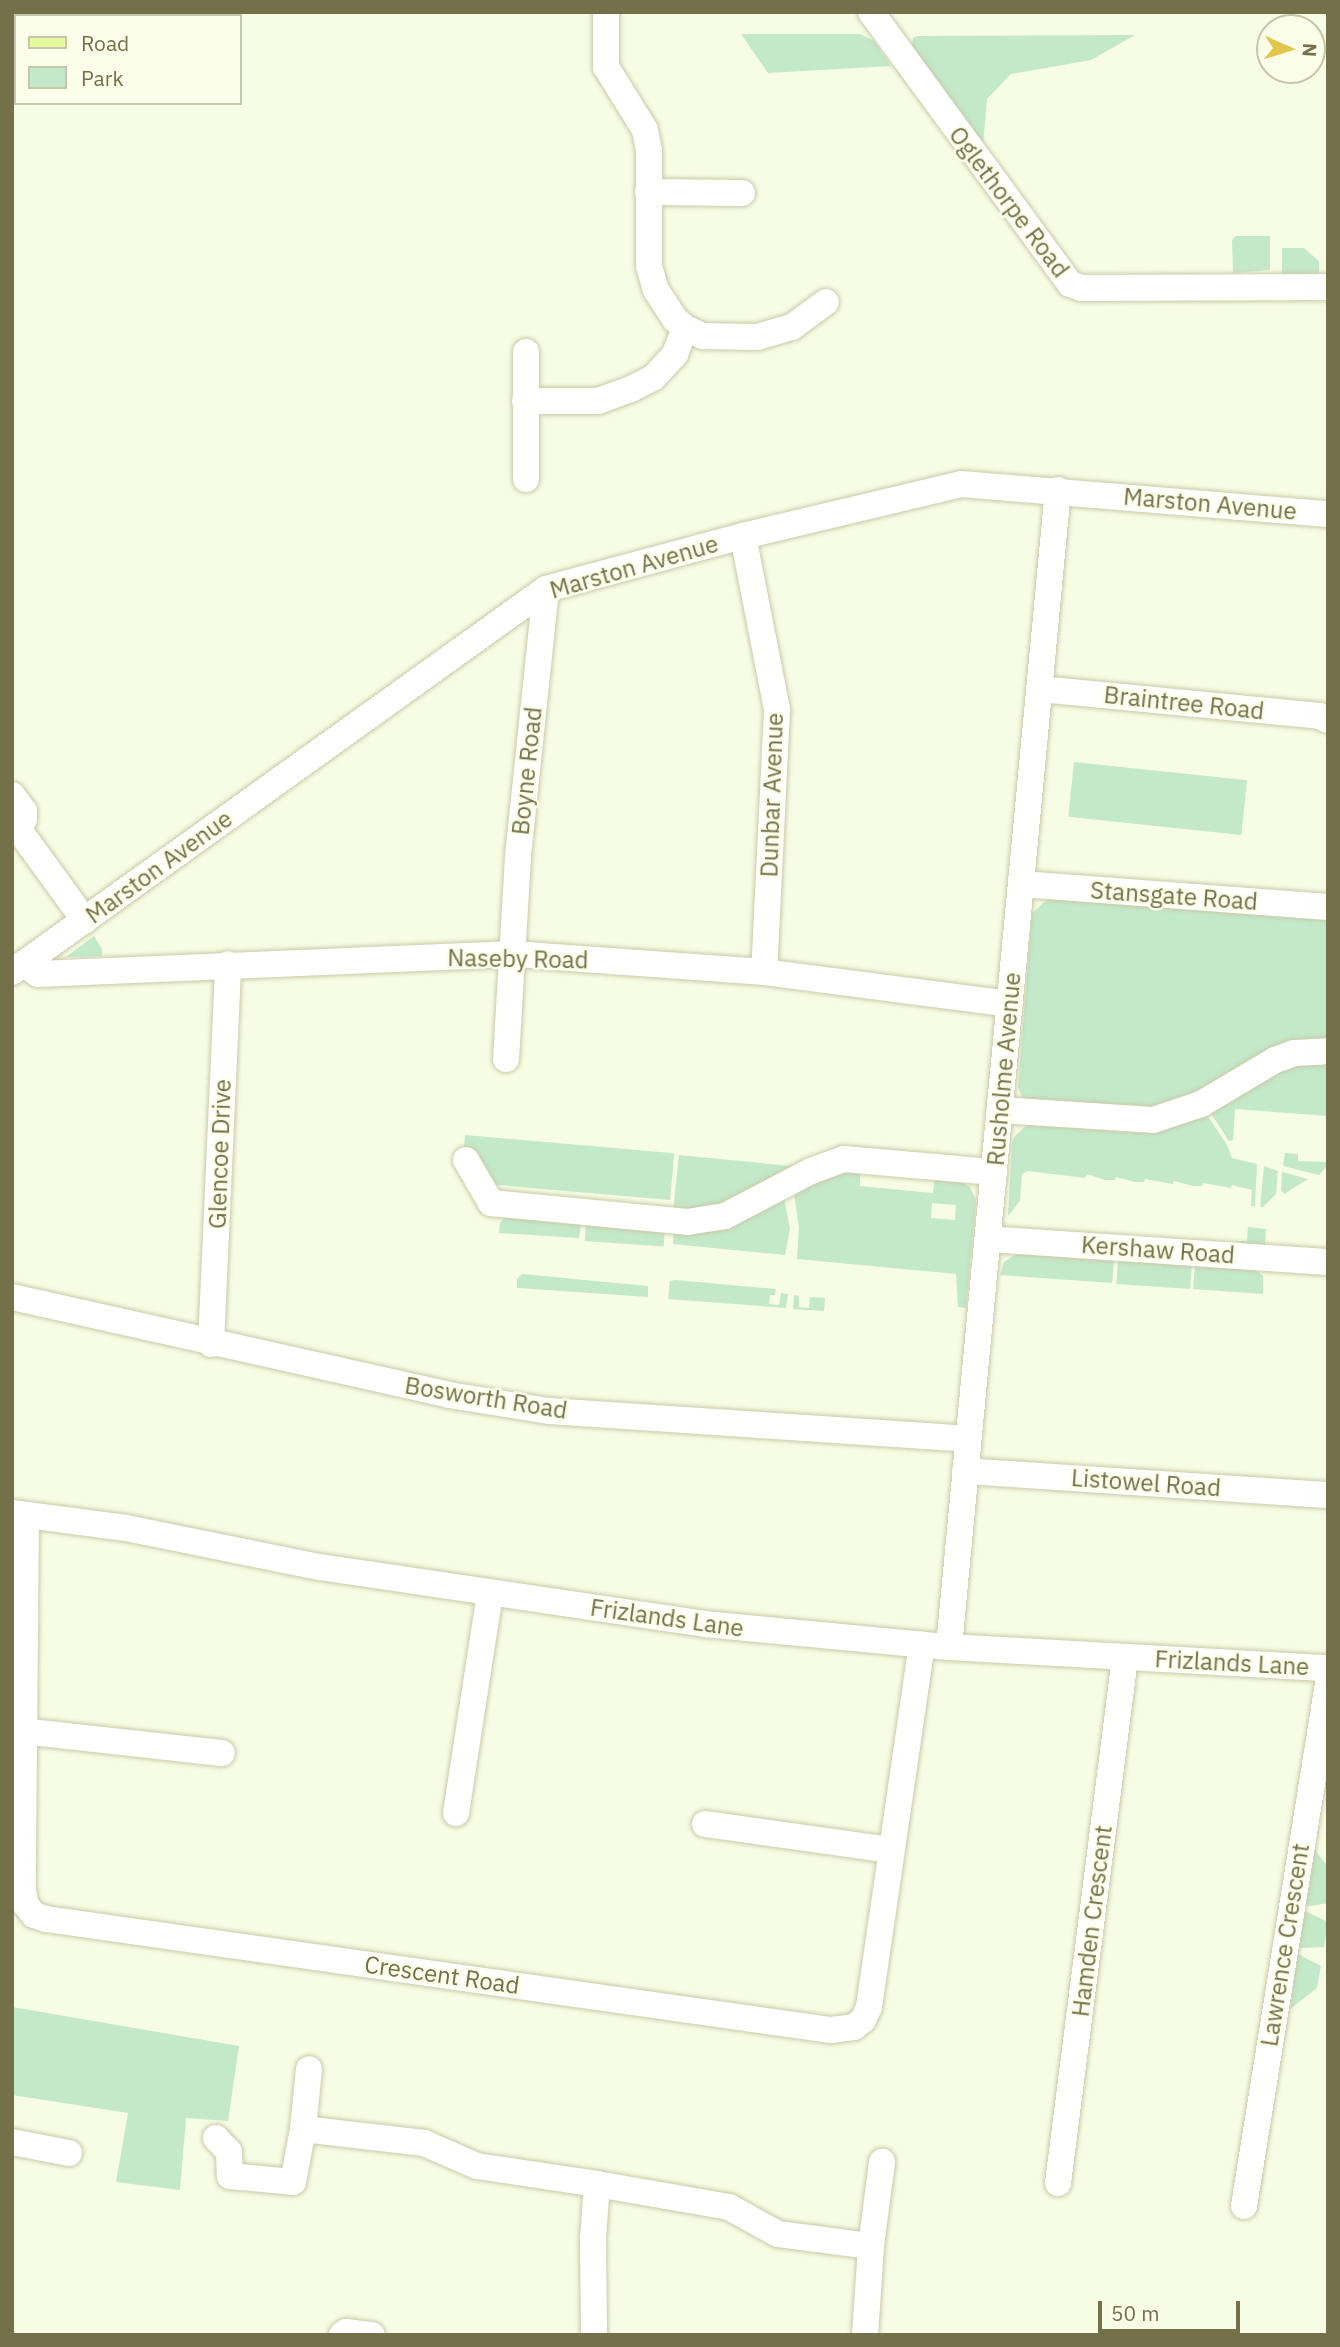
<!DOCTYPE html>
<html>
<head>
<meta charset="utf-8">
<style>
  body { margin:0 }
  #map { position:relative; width:1340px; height:2347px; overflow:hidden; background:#f7fce4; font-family:"IBM Plex Sans",sans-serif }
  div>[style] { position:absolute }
  .green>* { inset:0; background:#c3e9c9; transform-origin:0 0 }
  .roads { filter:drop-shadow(0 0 2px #c9caa8) drop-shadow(0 0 2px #c9caa8) }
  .minor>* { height:26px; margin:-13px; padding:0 13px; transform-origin:13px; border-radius:13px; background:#fff }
  .major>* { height:33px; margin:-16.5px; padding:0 16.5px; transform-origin:16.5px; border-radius:16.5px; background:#e7fa9d }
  span { translate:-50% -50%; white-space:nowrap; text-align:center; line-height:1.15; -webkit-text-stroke:5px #fbffea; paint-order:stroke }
  .street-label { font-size:24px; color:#74714a }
  .frame { position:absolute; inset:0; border:14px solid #74714a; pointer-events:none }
  .legend { position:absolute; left:14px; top:14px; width:228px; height:91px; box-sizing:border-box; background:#fbffea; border:2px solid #c5c6aa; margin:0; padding:9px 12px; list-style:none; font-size:21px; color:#74714a }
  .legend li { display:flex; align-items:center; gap:14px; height:35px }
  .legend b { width:35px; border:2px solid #c5c6aa }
  .north { position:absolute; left:1256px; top:14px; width:70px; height:70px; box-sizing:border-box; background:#fbffea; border:2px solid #c5c6aa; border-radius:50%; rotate:93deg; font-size:19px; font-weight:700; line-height:28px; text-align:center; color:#74714a }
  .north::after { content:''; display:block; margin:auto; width:24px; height:32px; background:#e4c54b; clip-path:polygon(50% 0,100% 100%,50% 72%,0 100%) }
  .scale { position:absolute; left:1098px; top:2301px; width:142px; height:32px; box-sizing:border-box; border:4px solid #74714a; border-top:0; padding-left:9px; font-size:21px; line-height:24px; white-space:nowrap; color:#74714a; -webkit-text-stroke:5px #fbffea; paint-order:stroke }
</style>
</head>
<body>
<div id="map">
  <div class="green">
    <div style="clip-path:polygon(741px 34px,860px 34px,874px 41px,891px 66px,768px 73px)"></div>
    <div style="clip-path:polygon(1135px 35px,1091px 60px,1011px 74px,987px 99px,983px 144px,912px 46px,913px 38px,917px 36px)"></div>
    <div style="clip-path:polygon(1236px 236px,1270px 236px,1270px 270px,1233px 273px,1232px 240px)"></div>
    <div style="clip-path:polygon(1282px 248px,1304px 248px,1319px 261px,1319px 274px,1282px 274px)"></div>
    <div style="left:1074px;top:762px;width:174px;height:55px;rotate:6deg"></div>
    <div style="clip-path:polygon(1049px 898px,1328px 919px,1328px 1043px,1180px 1105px,1155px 1112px,1031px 1103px,1023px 1098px,1018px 1088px,1032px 913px)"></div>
    <div style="clip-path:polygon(94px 936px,102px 949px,102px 956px,66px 957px)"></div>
    <div style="clip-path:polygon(1328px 1060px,1328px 1116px,1235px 1109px,1233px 1140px,1229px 1141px,1210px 1112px,1286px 1066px)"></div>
    <div style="clip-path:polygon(1205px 1112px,1227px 1145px,1232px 1158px,1257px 1164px,1255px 1206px,1251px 1206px,1252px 1190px,1232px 1185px,1231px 1188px,1203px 1183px,1202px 1186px,1193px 1186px,1174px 1181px,1173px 1184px,1145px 1179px,1144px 1182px,1135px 1182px,1116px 1177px,1115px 1180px,1105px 1180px,1087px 1174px,1085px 1178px,1028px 1171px,1022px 1174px,1020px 1201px,1008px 1216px,1012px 1143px,1015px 1136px,1027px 1125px,1142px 1133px,1164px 1131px)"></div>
    <div style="left:465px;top:1135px;width:210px;height:47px;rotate:5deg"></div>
    <div style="clip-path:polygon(1285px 1153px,1298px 1154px,1298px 1161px,1328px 1162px,1328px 1165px,1319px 1175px,1283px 1166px)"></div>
    <div style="clip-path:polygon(679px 1155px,801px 1167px,740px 1200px,673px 1212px)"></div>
    <div style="clip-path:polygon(1264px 1166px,1278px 1171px,1276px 1194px,1263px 1207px,1260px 1207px)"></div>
    <div style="clip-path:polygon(evenodd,850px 1171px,860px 1171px,860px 1186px,933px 1193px,935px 1178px,960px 1181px,970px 1187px,976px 1200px,966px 1308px,958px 1307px,956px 1274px,797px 1259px,799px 1228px,794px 1193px,831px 1175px,850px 1171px,932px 1203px,956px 1205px,955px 1220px,931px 1218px,932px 1203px)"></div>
    <div style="clip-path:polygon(1282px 1172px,1308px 1179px,1284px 1194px,1281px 1190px)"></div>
    <div style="clip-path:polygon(784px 1198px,790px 1229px,785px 1255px,673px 1244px,674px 1232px,712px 1232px,733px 1225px)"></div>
    <div style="clip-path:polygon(506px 1216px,581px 1224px,579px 1238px,499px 1233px,500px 1223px)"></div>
    <div style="left:586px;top:1224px;width:79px;height:17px;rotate:4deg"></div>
    <div style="clip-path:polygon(1248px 1227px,1266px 1229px,1265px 1246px,1239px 1244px,1241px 1241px,1247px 1241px)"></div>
    <div style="clip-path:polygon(1016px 1254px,1114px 1261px,1112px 1283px,1000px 1275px,1004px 1262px)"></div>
    <div style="left:1118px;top:1260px;width:74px;height:24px;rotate:4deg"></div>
    <div style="clip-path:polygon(1195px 1266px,1256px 1270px,1263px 1276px,1263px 1294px,1193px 1289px)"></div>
    <div style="clip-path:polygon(522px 1274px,648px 1286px,648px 1297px,517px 1288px,517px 1279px)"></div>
    <div style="clip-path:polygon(675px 1280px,776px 1289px,775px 1295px,770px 1295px,769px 1304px,779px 1305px,781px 1293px,788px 1294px,786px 1308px,668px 1299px,670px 1281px)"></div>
    <div style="clip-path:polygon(794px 1295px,799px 1296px,799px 1307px,809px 1308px,810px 1297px,825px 1298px,824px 1311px,793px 1309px)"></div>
    <div style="clip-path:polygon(1315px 1850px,1328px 1867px,1328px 1903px,1311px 1906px,1306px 1905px)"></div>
    <div style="clip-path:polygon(1305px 1911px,1328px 1922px,1324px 1947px,1299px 1948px)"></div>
    <div style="clip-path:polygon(1298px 1954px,1321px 1966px,1317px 1988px,1290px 2009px)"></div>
    <div style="clip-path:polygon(12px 2007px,239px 2046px,228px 2121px,186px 2118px,180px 2190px,116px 2182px,128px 2113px,12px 2095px)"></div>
  </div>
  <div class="roads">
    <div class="minor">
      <div style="left:606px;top:12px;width:55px;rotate:90deg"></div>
      <div style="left:606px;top:67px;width:74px;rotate:58.2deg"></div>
      <div style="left:645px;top:130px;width:21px;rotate:79deg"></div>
      <div style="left:649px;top:151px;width:115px;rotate:90deg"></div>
      <div style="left:649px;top:266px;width:25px;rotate:74deg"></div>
      <div style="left:656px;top:290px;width:35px;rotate:57deg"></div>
      <div style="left:675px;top:319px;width:13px;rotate:42deg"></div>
      <div style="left:685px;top:328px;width:20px;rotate:24deg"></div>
      <div style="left:703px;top:336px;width:54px;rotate:1.1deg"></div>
      <div style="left:757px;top:337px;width:36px;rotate:-16deg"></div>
      <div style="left:792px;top:327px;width:42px;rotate:-36.3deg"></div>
      <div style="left:871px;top:12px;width:337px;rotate:53.8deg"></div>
      <div style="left:1070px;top:284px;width:13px;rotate:18deg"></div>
      <div style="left:1082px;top:288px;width:246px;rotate:-0.2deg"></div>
      <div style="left:648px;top:192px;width:94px;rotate:0.6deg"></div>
      <div style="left:525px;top:401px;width:73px"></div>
      <div style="left:598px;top:401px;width:37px;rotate:-20deg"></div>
      <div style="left:633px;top:388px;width:22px;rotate:-27deg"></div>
      <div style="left:653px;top:378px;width:33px;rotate:-47deg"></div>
      <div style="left:675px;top:354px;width:28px;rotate:-69deg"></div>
      <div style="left:526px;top:479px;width:127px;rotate:-90deg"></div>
      <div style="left:743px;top:536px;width:177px;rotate:78.9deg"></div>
      <div style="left:777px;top:710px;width:262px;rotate:92.8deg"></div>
      <div style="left:1040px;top:689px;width:281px;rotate:5.5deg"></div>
      <div style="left:1320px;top:716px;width:9px;rotate:27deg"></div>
      <div style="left:12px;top:795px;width:20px;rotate:53deg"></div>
      <div style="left:24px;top:811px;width:8px;rotate:90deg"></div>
      <div style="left:24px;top:819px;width:12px;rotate:114deg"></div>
      <div style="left:19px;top:830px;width:8px;rotate:157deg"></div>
      <div style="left:19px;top:830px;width:112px;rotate:54deg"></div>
      <div style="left:1021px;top:884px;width:308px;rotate:4.3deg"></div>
      <div style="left:26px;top:965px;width:15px;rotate:37deg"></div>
      <div style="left:38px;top:974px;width:476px;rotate:-2.4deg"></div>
      <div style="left:514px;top:954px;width:251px;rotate:4.1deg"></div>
      <div style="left:764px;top:972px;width:248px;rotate:7.4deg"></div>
      <div style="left:12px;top:972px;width:657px;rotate:-35.65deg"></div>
      <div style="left:546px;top:589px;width:204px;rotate:-15.1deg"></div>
      <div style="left:743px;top:536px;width:224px;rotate:-13.4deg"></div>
      <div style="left:961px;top:484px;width:368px;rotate:4.7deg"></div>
      <div style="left:506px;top:1059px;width:203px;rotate:-86.6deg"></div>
      <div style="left:518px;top:856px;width:268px;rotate:-84deg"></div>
      <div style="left:1000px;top:1110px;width:153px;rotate:3.7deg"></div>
      <div style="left:1153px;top:1120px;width:51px;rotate:-18.4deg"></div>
      <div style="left:1201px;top:1104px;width:86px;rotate:-30.7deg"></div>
      <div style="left:1275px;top:1060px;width:20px;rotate:-20deg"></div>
      <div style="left:1294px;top:1053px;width:34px;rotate:-3deg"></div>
      <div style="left:466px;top:1160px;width:50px;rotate:59.8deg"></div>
      <div style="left:491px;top:1203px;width:197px;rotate:5.5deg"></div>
      <div style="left:687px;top:1222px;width:38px;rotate:-9deg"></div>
      <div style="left:725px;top:1216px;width:97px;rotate:-27.6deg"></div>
      <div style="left:811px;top:1171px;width:35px;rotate:-20deg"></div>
      <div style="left:844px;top:1159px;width:151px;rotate:5deg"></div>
      <div style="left:988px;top:1239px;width:341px;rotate:3.9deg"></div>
      <div style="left:12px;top:1297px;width:448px;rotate:12.6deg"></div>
      <div style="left:449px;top:1395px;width:101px;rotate:9.1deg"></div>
      <div style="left:549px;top:1411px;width:420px;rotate:3.8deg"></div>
      <div style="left:211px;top:1344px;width:380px;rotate:-87.4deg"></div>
      <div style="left:965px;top:1471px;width:364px;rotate:3.8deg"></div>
      <div style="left:12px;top:1513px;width:115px;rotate:7.5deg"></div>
      <div style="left:126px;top:1528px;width:198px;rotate:11.4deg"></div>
      <div style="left:320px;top:1567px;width:388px;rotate:8.4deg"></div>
      <div style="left:704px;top:1624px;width:246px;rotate:5.4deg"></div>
      <div style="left:949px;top:1647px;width:380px;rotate:3.2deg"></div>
      <div style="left:26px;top:1515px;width:376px;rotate:90.5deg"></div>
      <div style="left:23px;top:1891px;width:14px;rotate:78deg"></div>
      <div style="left:26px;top:1905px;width:13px;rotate:51deg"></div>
      <div style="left:34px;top:1915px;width:13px;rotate:18deg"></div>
      <div style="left:46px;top:1919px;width:793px;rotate:8.05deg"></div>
      <div style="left:831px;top:2030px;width:23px;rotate:-7deg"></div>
      <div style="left:854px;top:2027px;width:11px;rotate:-38deg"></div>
      <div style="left:863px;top:2020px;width:14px;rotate:-65deg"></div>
      <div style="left:869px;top:2007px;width:366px;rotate:-81.7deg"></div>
      <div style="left:949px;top:1647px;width:1162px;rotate:-84.62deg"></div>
      <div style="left:22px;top:1731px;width:201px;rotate:6.3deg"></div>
      <div style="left:456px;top:1813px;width:222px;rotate:-81.2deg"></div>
      <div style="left:705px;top:1824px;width:188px;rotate:8deg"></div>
      <div style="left:303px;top:2129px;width:60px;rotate:-84.3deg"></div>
      <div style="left:216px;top:2138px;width:19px;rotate:47deg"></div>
      <div style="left:229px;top:2152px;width:24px;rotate:88deg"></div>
      <div style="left:230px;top:2176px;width:63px;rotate:5.4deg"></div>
      <div style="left:293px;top:2182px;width:54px;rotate:-79.3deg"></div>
      <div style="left:303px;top:2129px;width:122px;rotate:6.6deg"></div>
      <div style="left:424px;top:2143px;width:58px;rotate:23.5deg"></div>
      <div style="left:477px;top:2166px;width:121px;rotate:8.5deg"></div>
      <div style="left:597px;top:2184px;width:54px;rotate:94.2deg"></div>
      <div style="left:593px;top:2238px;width:97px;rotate:89.4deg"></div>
      <div style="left:12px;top:2142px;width:58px;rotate:10.9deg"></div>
      <div style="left:1058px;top:2183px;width:529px;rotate:-82.73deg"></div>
      <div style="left:597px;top:2184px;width:134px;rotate:9.9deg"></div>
      <div style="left:729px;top:2207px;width:56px;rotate:28.9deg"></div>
      <div style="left:778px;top:2234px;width:94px;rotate:7.4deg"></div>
      <div style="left:871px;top:2246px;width:85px;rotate:-82.5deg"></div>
      <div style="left:1244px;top:2206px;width:529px;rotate:-80.86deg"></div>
      <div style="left:342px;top:2335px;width:5px;rotate:-37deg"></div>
      <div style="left:346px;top:2332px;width:26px;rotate:7deg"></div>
      <div style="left:865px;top:2335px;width:89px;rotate:-86.1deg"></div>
    </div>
    <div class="major">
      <div style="left:60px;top:12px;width:49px"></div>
    </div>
  </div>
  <div class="street-label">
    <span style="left:1009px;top:202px;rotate:53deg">Oglethorpe Road</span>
    <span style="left:1210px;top:504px;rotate:5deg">Marston Avenue</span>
    <span style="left:634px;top:567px;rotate:-16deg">Marston Avenue</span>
    <span style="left:1184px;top:703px;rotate:6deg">Braintree Road</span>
    <span style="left:527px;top:771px;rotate:-84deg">Boyne Road</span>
    <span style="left:772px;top:795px;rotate:-88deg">Dunbar Avenue</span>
    <span style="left:159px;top:867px;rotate:-36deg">Marston Avenue</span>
    <span style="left:1174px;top:896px;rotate:4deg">Stansgate Road</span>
    <span style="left:518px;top:959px;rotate:1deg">Naseby Road</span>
    <span style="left:1004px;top:1069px;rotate:-85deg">Rusholme Avenue</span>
    <span style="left:220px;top:1154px;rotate:-88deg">Glencoe Drive</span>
    <span style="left:1158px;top:1250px;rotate:4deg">Kershaw Road</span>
    <span style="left:486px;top:1398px;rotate:9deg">Bosworth Road</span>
    <span style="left:1146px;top:1483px;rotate:4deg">Listowel Road</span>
    <span style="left:667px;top:1618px;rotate:8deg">Frizlands Lane</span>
    <span style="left:1232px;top:1663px;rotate:3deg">Frizlands Lane</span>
    <span style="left:1092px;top:1921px;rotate:-83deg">Hamden Crescent</span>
    <span style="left:1285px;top:1945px;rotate:-81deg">Lawrence Crescent</span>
    <span style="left:442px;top:1975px;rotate:8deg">Crescent Road</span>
  </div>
  <div class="frame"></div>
  <ul class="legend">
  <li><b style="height:9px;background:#e7fa9d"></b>Road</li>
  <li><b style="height:19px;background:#c3e9c9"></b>Park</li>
  </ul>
  <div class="north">N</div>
  <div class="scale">50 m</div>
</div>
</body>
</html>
